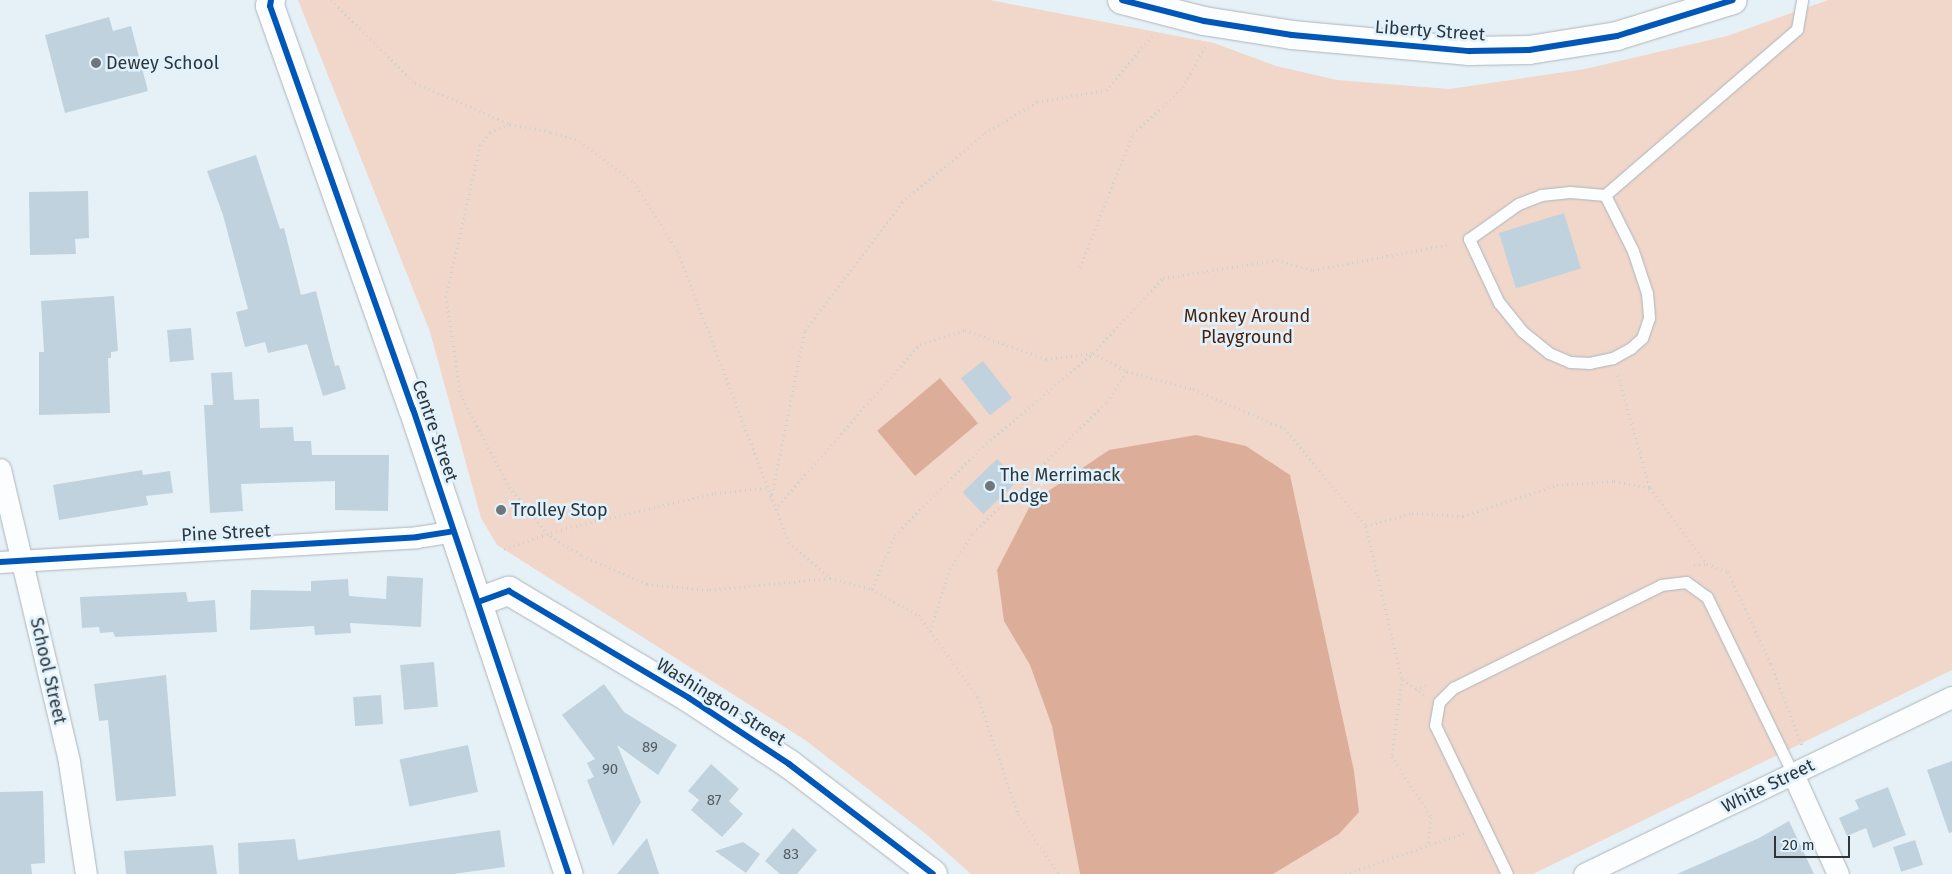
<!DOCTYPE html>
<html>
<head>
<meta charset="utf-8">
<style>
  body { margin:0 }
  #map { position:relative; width:1952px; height:874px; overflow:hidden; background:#e6f1f7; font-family:"Fira Sans",sans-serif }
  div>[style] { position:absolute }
  .green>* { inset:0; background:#f1d7ca }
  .water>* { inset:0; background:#dcae99; transform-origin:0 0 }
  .building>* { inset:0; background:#bfd2dd; transform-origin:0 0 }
  .path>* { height:3px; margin-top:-1.5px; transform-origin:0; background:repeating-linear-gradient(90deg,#cdd1d2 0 1px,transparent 0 5px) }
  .roads { filter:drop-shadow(0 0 1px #adb5ba) drop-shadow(0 0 1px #adb5ba) }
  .lane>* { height:11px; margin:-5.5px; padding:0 5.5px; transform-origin:5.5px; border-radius:5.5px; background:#fbfdfe }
  .street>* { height:21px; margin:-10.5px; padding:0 10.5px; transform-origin:10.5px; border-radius:10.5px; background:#fbfdfe }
  .secondary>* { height:28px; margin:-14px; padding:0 14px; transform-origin:14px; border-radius:14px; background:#fbfdfe }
  .cycleway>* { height:6px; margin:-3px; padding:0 3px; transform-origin:3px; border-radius:3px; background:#0057b8 }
  .dots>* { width:14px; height:14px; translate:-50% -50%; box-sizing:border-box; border:2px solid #e0f2fd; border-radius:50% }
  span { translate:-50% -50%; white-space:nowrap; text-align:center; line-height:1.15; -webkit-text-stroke:5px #e0f2fd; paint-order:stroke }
  .number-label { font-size:15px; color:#535d63 }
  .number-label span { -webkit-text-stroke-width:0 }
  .street-label { font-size:18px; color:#2f363a }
  .poi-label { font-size:18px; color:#2f363a }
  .left { translate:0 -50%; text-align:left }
  .park-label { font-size:18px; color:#4e2209 }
  .scale { position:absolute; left:1774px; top:836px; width:76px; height:22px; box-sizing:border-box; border:2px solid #2f363a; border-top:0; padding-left:6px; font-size:15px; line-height:18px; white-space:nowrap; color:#2f363a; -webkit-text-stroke:4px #e0f2fd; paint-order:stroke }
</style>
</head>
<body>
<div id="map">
  <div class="green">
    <div style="clip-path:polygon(298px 0,990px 0,1214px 43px,1276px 66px,1337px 80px,1449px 89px,1585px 69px,1727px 36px,1828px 0,1952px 0,1952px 670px,1533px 874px,971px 874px,926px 834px,805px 740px,497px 545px,481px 518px,430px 332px)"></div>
  </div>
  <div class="water">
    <div style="left:940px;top:378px;width:59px;height:82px;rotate:50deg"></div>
    <div style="clip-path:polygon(1196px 435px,1246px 446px,1290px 475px,1354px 771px,1359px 812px,1339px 834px,1273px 874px,1080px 874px,1052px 726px,1030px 665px,1004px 621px,997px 570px,1032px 502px,1109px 450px)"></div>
  </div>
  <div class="building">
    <div style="clip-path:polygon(109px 17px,113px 31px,131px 26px,148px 91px,65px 113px,45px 35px)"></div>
    <div style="clip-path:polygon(256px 155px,280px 229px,284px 228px,301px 295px,316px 291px,335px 366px,339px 365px,346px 389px,323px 396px,307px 344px,268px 353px,265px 342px,245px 347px,236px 312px,248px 309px,223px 215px,207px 171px)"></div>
    <div style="clip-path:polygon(88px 191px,89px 238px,75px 239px,76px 254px,30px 255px,29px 192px)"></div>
    <div style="left:1564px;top:213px;width:58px;height:68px;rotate:73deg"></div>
    <div style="clip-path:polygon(114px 296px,118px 351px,111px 352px,111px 358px,108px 358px,110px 413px,39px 415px,39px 352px,44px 352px,41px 301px)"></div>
    <div style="left:191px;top:328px;width:32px;height:24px;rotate:85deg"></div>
    <div style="left:983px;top:361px;width:47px;height:28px;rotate:52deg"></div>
    <div style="clip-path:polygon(232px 372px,234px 400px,259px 399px,260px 428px,293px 427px,294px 441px,311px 441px,312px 455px,389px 455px,388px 511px,335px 510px,335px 481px,241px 484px,243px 511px,210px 513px,204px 405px,213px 405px,211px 373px)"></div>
    <div style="left:997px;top:459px;width:30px;height:48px;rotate:46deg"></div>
    <div style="clip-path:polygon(142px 470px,143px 475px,170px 471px,173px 493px,146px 496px,148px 505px,59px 520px,53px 485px)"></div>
    <div style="clip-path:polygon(387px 576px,423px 578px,421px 627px,350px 623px,351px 633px,315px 635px,314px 626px,250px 630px,251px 590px,311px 591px,311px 581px,348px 579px,349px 596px,386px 599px)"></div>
    <div style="clip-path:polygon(186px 592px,188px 602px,215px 600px,217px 632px,115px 637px,113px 632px,100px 633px,99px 627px,82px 628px,80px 597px)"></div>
    <div style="left:434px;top:662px;width:45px;height:34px;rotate:85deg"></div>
    <div style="clip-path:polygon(166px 675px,176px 796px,116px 801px,108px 720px,99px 721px,94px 684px)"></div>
    <div style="clip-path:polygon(604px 684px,624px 712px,677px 745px,658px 775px,617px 745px,641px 802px,613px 846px,587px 780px,594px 777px,587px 763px,595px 759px,562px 715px)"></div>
    <div style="left:381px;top:695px;width:29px;height:28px;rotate:86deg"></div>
    <div style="left:468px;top:745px;width:48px;height:70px;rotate:78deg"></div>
    <div style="clip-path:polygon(1952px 761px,1952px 832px,1949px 833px,1927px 770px)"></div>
    <div style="clip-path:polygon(711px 764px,739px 789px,729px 801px,743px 814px,722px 837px,691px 810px,699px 800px,688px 791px)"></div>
    <div style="clip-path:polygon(1888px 787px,1906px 835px,1873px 848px,1866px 828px,1847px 836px,1839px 818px,1859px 809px,1855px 800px)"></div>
    <div style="clip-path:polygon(43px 791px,45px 863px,31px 864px,32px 874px,0 874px,0 792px)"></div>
    <div style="clip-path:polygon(1789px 821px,1814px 874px,1677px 874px,1759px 838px)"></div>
    <div style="clip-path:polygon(793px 828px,817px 850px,797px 874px,780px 874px,765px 861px)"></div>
    <div style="clip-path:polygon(500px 830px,505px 867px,453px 874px,239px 874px,238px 843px,295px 839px,298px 860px)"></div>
    <div style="clip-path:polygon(647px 838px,659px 874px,617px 874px)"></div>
    <div style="left:1915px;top:840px;width:26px;height:23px;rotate:72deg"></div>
    <div style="clip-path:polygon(743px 842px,760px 854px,746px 873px,715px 851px)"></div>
    <div style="clip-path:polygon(213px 845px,217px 874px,126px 874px,124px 851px)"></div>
  </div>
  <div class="path">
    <div style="left:331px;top:0;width:118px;rotate:44.7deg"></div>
    <div style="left:415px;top:83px;width:103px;rotate:23.3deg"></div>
    <div style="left:510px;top:124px;width:42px;rotate:11deg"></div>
    <div style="left:551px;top:132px;width:30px;rotate:17deg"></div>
    <div style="left:580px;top:141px;width:68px;rotate:37.2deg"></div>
    <div style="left:634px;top:182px;width:83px;rotate:57.8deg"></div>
    <div style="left:678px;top:252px;width:311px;rotate:69.1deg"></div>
    <div style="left:789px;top:542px;width:55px;rotate:41.3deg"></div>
    <div style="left:830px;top:578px;width:123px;rotate:174.4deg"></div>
    <div style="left:708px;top:590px;width:61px;rotate:-174.4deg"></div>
    <div style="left:647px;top:584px;width:72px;rotate:-156.3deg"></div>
    <div style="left:581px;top:555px;width:39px;rotate:-148deg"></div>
    <div style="left:548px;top:534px;width:60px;rotate:-129.6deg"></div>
    <div style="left:510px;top:488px;width:104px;rotate:-118deg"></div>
    <div style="left:461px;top:396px;width:100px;rotate:-98.6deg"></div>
    <div style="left:446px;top:297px;width:156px;rotate:-77.4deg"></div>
    <div style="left:480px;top:145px;width:16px;rotate:-52deg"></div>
    <div style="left:490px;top:132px;width:22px;rotate:-22deg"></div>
    <div style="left:1080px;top:267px;width:143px;rotate:-68.3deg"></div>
    <div style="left:1133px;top:134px;width:69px;rotate:-43.2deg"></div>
    <div style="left:1183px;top:87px;width:46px;rotate:-61.2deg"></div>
    <div style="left:1618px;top:375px;width:117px;rotate:74.2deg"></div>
    <div style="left:771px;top:499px;width:172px;rotate:-78.6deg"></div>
    <div style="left:805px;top:330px;width:161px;rotate:-52.8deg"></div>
    <div style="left:902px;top:202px;width:108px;rotate:-39.7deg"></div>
    <div style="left:985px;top:133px;width:61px;rotate:-30.8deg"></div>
    <div style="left:1037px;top:102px;width:70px;rotate:-9.9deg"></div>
    <div style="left:1106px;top:90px;width:72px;rotate:-49.5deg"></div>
    <div style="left:775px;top:509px;width:220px;rotate:-48.7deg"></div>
    <div style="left:920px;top:344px;width:47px;rotate:-17.3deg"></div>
    <div style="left:965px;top:330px;width:86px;rotate:19.7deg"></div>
    <div style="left:1046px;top:359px;width:47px;rotate:-7.3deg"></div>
    <div style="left:1093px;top:353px;width:38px;rotate:28deg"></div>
    <div style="left:1127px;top:371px;width:68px;rotate:15.3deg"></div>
    <div style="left:1193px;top:389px;width:99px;rotate:23.2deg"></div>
    <div style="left:1284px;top:428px;width:128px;rotate:50.1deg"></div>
    <div style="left:1366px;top:526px;width:157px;rotate:76.8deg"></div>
    <div style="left:1402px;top:679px;width:78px;rotate:97.4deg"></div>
    <div style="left:1392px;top:756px;width:72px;rotate:57.4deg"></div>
    <div style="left:1431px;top:817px;width:28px;rotate:96deg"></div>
    <div style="left:1366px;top:526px;width:48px;rotate:-15.8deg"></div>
    <div style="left:1412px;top:513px;width:51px;rotate:3.4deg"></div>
    <div style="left:1463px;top:516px;width:99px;rotate:-18.3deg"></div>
    <div style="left:1557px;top:485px;width:57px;rotate:-4deg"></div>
    <div style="left:1614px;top:481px;width:37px;rotate:11deg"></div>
    <div style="left:1650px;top:488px;width:94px;rotate:53.3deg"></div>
    <div style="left:504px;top:549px;width:65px;rotate:-18.7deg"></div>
    <div style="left:566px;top:528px;width:153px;rotate:-13.2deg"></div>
    <div style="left:715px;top:493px;width:51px;rotate:-5.6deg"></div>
    <div style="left:1694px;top:565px;width:13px;rotate:-4deg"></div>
    <div style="left:1707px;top:564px;width:22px;rotate:21deg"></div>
    <div style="left:1728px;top:572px;width:102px;rotate:64.9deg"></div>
    <div style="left:1771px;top:664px;width:87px;rotate:69.1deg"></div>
    <div style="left:830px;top:578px;width:43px;rotate:14.7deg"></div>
    <div style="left:872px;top:589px;width:53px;rotate:29.5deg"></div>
    <div style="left:918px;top:615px;width:102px;rotate:53.8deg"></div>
    <div style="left:978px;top:697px;width:124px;rotate:71.1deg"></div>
    <div style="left:1018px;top:814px;width:73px;rotate:55.7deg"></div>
    <div style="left:872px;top:589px;width:59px;rotate:-66.9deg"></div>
    <div style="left:895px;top:535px;width:120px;rotate:-45.3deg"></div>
    <div style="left:979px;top:450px;width:150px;rotate:-40.4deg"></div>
    <div style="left:1093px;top:353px;width:103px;rotate:-47deg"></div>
    <div style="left:1163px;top:278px;width:115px;rotate:-9deg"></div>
    <div style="left:1277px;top:260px;width:37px;rotate:16deg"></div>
    <div style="left:1313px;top:270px;width:140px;rotate:-10.7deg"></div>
    <div style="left:930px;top:631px;width:65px;rotate:-72.1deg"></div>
    <div style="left:950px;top:569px;width:43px;rotate:-57.4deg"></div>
    <div style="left:973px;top:533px;width:187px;rotate:-44.4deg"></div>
    <div style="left:1107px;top:402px;width:37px;rotate:-57deg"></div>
    <div style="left:1403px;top:679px;width:26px;rotate:36deg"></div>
    <div style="left:1416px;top:690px;width:15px;rotate:-28deg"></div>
    <div style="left:1345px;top:874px;width:130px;rotate:-18.9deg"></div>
  </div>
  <div class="roads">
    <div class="lane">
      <div style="left:1605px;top:195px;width:63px;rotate:63.4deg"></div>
      <div style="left:1633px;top:251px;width:44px;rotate:71.6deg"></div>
      <div style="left:1647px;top:293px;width:25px;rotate:85deg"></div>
      <div style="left:1649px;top:318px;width:21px;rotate:109deg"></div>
      <div style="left:1642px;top:338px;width:15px;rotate:138deg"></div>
      <div style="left:1631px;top:348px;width:21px;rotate:151deg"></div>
      <div style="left:1613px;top:358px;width:24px;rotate:168deg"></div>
      <div style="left:1590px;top:363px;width:20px;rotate:-177deg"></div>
      <div style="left:1570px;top:362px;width:23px;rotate:-157deg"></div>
      <div style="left:1549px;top:353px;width:35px;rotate:-141deg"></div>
      <div style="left:1522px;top:331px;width:36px;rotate:-129deg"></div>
      <div style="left:1499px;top:303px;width:71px;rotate:-115.1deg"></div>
      <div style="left:1469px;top:239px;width:60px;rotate:-35.5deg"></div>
      <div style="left:1518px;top:204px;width:25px;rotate:-21deg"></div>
      <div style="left:1541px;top:195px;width:29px;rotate:-6deg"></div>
      <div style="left:1570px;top:192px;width:35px;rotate:5deg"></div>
      <div style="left:1605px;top:195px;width:254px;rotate:-40.8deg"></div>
      <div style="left:1797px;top:29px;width:29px;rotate:-80deg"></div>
      <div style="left:1507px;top:874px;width:165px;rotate:-115.8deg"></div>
      <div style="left:1435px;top:725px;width:23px;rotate:-80deg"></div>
      <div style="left:1439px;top:702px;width:20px;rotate:-45deg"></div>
      <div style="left:1453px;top:688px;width:232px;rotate:-26.3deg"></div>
      <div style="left:1661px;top:585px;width:25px;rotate:-7deg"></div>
      <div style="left:1686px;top:582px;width:26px;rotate:36deg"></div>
      <div style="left:1707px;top:597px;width:197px;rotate:64.1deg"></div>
    </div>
    <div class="street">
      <div style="left:0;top:469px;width:301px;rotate:76.7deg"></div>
      <div style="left:69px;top:762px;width:113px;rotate:81.4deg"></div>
      <div style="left:0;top:562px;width:418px;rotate:-3.4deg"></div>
      <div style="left:417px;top:537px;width:36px;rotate:-9deg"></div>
      <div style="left:1793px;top:774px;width:110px;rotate:65.8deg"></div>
      <div style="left:1584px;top:874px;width:408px;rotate:-25.7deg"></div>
    </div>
    <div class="secondary">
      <div style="left:271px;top:0;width:6px;rotate:99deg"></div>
      <div style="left:270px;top:6px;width:428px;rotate:70.5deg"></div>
      <div style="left:413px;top:409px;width:490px;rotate:71.5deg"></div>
      <div style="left:1122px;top:0;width:85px;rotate:14.4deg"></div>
      <div style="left:1204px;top:21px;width:89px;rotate:9deg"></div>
      <div style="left:1292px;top:35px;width:178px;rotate:5.2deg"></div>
      <div style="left:1469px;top:51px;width:60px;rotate:-1deg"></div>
      <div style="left:1529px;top:50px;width:89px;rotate:-9deg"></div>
      <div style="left:1617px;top:36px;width:121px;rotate:-17.2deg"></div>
      <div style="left:478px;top:602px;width:33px;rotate:-20deg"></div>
      <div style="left:509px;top:591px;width:209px;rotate:30.7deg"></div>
      <div style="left:689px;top:698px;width:120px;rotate:33.4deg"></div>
      <div style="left:789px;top:764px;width:181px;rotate:37.4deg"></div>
    </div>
  </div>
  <div class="cycleway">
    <div style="left:271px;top:0;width:6px;rotate:99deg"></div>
    <div style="left:270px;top:6px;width:428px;rotate:70.5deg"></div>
    <div style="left:413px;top:409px;width:490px;rotate:71.5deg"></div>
    <div style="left:1122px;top:0;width:85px;rotate:14.4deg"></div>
    <div style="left:1204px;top:21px;width:89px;rotate:9deg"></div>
    <div style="left:1292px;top:35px;width:178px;rotate:5.2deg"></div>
    <div style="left:1469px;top:51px;width:60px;rotate:-1deg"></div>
    <div style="left:1529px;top:50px;width:89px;rotate:-9deg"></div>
    <div style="left:1617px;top:36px;width:121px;rotate:-17.2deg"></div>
    <div style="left:0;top:562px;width:418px;rotate:-3.4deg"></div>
    <div style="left:417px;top:537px;width:36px;rotate:-9deg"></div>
    <div style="left:478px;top:602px;width:33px;rotate:-20deg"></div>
    <div style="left:509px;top:591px;width:209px;rotate:30.7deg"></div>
    <div style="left:689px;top:698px;width:120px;rotate:33.4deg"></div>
    <div style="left:789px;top:764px;width:181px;rotate:37.4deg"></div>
  </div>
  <div class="dots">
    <div style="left:96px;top:63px;background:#6f777c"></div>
    <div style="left:990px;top:486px;background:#6f777c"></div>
    <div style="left:501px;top:510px;background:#6f777c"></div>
  </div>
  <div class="number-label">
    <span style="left:650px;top:748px">89</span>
    <span style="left:610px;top:770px">90</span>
    <span style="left:714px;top:801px">87</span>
    <span style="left:791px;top:855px">83</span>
  </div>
  <div class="street-label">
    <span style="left:1430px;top:31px;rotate:4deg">Liberty Street</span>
    <span style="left:435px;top:431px;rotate:71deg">Centre Street</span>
    <span style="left:226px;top:533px;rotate:-3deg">Pine Street</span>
    <span style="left:48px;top:671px;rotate:77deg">School Street</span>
    <span style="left:721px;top:702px;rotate:32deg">Washington Street</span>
    <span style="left:1768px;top:786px;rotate:-26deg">White Street</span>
  </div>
  <div class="poi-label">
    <span class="left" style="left:106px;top:63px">Dewey School</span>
    <span class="left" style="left:1000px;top:486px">The Merrimack<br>Lodge</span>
    <span class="left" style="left:511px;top:510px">Trolley Stop</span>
  </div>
  <div class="park-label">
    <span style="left:1247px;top:327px">Monkey Around<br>Playground</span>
  </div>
  <div class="scale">20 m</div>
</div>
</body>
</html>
